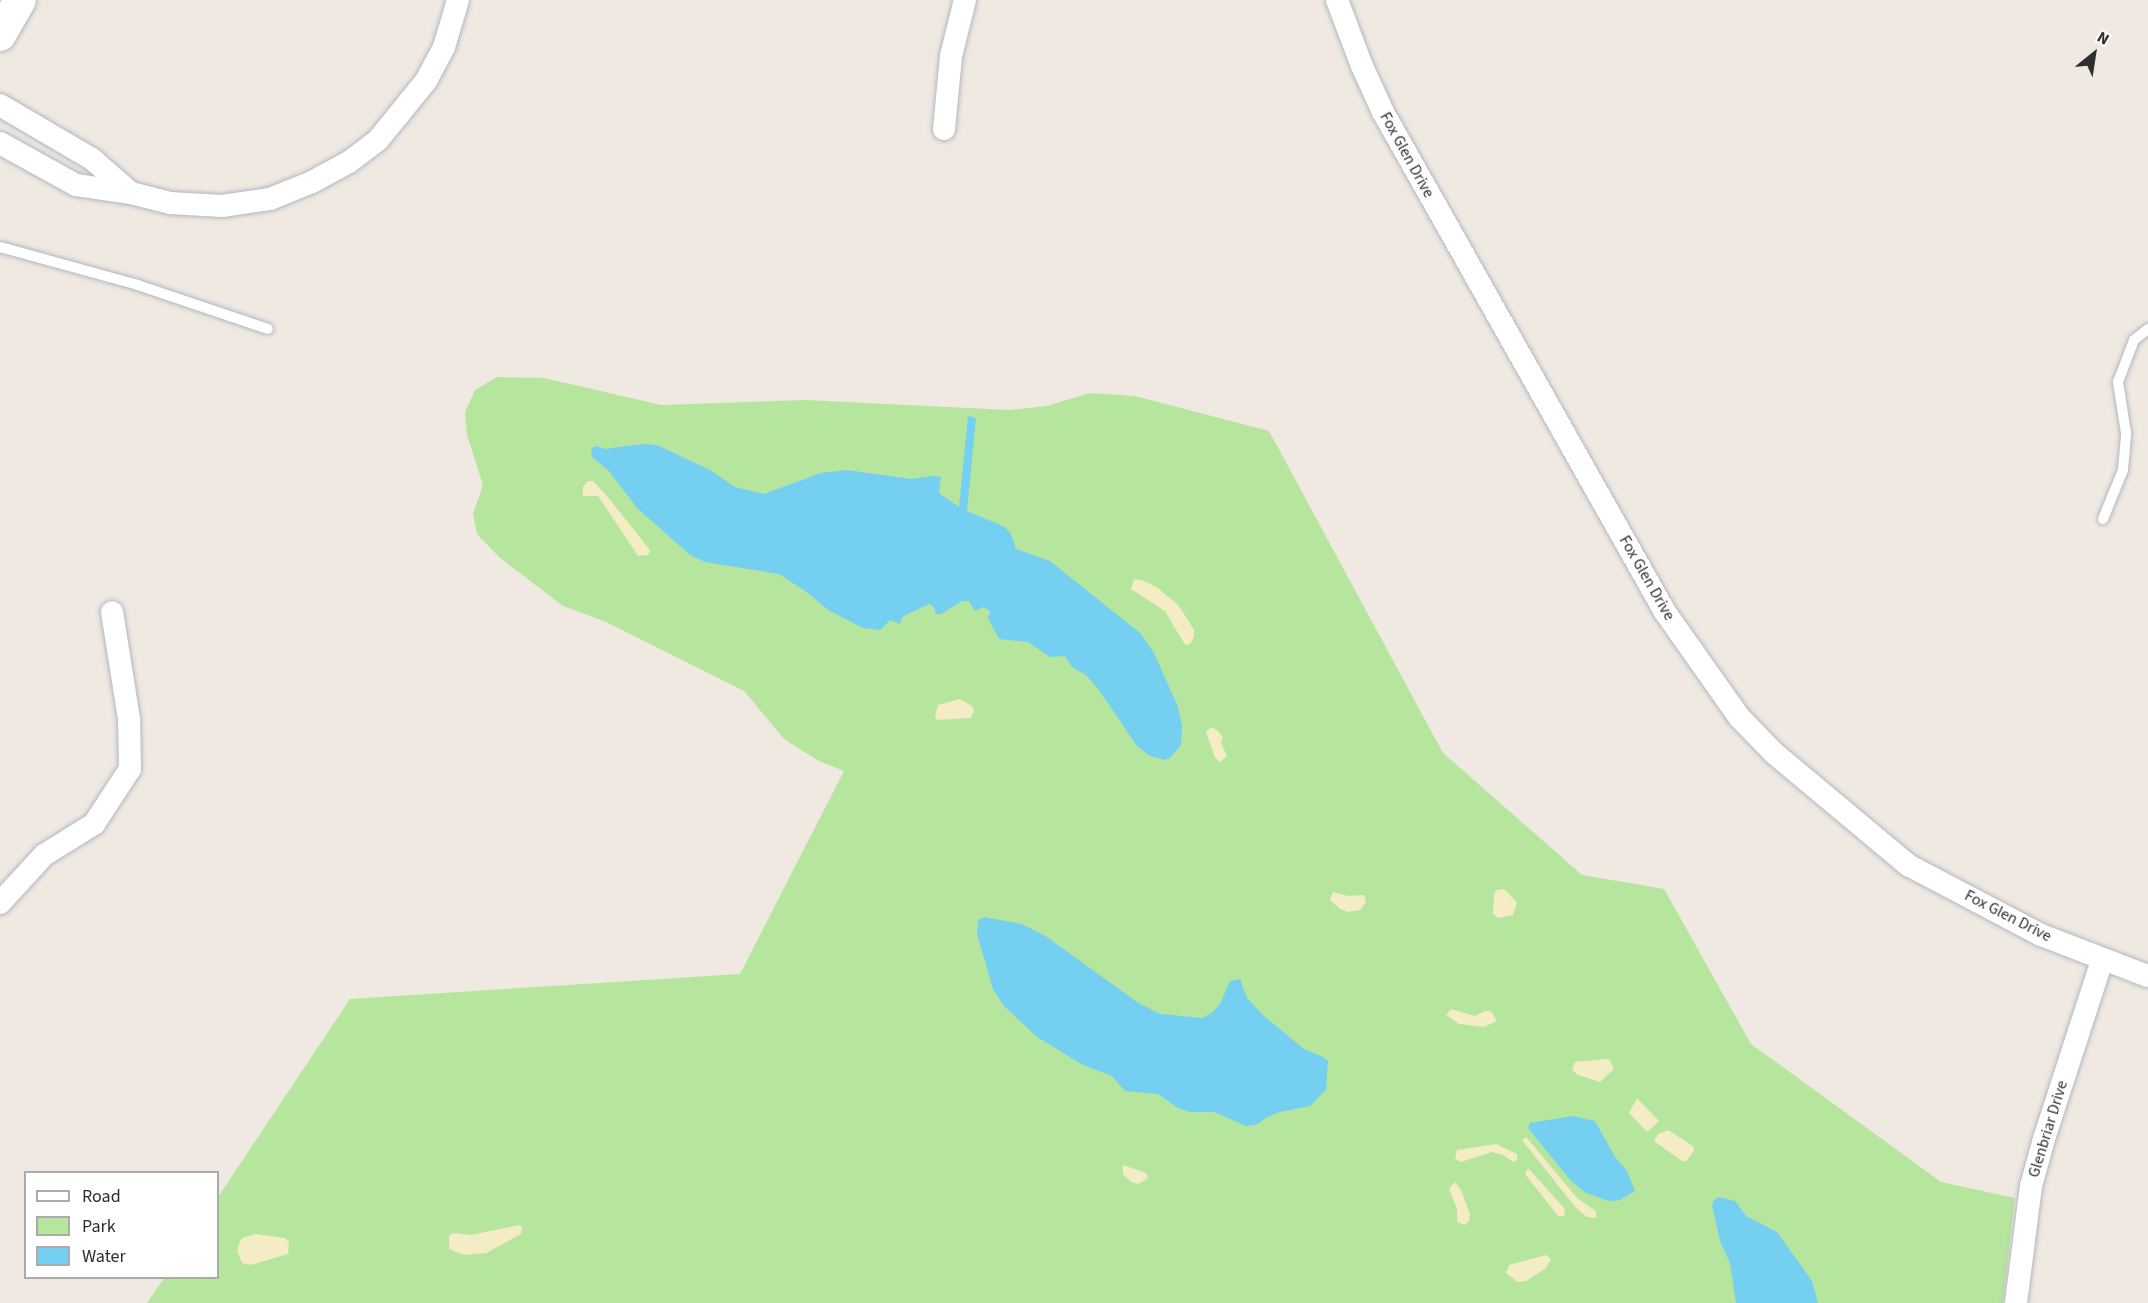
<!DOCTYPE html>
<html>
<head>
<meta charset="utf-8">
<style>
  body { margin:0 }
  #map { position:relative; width:2148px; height:1303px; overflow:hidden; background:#efe9e1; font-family:"Source Sans 3",sans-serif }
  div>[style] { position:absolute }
  .green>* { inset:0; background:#b6e59e }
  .sand>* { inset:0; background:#f3ecc5 }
  .water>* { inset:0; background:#75cff0 }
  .roads { filter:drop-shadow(0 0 2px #b4b7c1) drop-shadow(0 0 2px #b4b7c1) }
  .service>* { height:10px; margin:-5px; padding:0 5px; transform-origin:5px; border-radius:5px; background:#fff }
  .minor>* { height:22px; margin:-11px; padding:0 11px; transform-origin:11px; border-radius:11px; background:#fff }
  .secondary>* { height:32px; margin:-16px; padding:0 16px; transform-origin:16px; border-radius:16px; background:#fff }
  span { translate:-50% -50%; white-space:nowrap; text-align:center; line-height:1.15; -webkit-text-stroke:4.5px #fff; paint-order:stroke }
  .street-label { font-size:16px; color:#2e2e2e }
  .legend { position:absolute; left:24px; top:1171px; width:195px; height:108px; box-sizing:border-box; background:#fff; border:2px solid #ababab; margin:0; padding:8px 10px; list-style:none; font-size:18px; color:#2e2e2e }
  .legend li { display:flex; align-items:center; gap:12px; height:30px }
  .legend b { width:30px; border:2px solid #ababab }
  .north { position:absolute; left:2064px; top:24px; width:60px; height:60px; -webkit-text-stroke:4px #fff; paint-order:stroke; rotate:30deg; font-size:16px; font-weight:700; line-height:24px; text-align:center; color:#2e2e2e }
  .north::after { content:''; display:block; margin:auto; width:21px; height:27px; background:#2e2e2e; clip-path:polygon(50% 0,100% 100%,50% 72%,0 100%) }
</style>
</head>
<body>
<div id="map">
  <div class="green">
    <div style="clip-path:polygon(497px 377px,544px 378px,661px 405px,805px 400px,1009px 410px,1047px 406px,1090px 393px,1135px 396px,1269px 431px,1443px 753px,1582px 875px,1664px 889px,1751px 1044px,1941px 1182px,2015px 1198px,2003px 1303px,147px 1303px,164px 1278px,218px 1278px,218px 1197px,350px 999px,740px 974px,844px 771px,819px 761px,784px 739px,744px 691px,606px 622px,563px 606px,499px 557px,477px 534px,473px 514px,483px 485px,467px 435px,465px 412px,475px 390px)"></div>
  </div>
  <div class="sand">
    <div style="clip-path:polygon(588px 481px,593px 481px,607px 496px,646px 545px,650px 551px,648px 555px,638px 556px,598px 496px,583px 496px,583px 487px)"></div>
    <div style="clip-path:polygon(1134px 579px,1142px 580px,1158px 588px,1179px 606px,1194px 630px,1194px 637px,1190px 644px,1185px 645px,1165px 611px,1131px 589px)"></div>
    <div style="clip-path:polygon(960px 699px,972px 706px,974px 711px,971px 718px,937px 720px,935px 716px,938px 705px)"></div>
    <div style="clip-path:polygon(1211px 727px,1217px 730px,1223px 737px,1221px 743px,1227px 756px,1220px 762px,1215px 758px,1206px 732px)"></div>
    <div style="clip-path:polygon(1504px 889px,1517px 902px,1513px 915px,1499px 918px,1493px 914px,1494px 895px,1496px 890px)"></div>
    <div style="clip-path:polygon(1333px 892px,1348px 896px,1364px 895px,1366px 902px,1360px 910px,1348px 912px,1340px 909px,1330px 900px)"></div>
    <div style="clip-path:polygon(1451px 1009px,1475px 1016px,1485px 1011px,1491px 1011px,1497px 1021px,1484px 1027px,1459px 1024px,1446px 1015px)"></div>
    <div style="clip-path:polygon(1605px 1059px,1609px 1059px,1614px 1069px,1600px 1082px,1578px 1075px,1572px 1070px,1575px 1062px)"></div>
    <div style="clip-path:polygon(1637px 1098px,1659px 1121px,1647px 1132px,1629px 1113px)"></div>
    <div style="clip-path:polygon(1668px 1130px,1693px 1146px,1694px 1151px,1686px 1161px,1682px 1161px,1654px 1141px,1658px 1134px)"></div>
    <div style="clip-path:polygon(1526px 1137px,1578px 1199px,1596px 1211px,1596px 1218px,1587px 1217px,1576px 1208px,1522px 1140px)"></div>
    <div style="clip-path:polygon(1496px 1144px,1517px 1154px,1517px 1160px,1513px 1162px,1503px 1155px,1492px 1152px,1461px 1162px,1455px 1159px,1457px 1150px)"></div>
    <div style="clip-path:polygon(1123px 1165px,1146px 1173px,1148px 1178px,1138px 1184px,1131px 1182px,1123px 1174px)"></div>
    <div style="clip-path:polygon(1528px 1168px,1565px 1209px,1564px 1216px,1558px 1216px,1525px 1174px)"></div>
    <div style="clip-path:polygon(1455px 1182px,1461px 1190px,1470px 1214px,1469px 1221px,1465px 1225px,1457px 1222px,1457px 1209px,1449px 1189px)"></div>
    <div style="clip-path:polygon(519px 1225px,522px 1227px,521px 1234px,486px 1253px,464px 1255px,449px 1249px,449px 1236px,453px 1233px,471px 1235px)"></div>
    <div style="clip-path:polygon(256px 1234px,285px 1238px,289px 1242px,288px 1254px,251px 1265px,242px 1263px,237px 1251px,239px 1244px,242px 1238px)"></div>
    <div style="clip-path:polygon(1546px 1255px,1551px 1259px,1546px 1268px,1526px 1281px,1518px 1282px,1506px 1273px,1509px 1265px)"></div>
  </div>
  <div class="water">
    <div style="clip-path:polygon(968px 416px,976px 418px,967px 511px,1005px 527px,1011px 534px,1016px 549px,1050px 561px,1140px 633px,1154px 653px,1178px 707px,1182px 726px,1181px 745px,1170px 758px,1165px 760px,1150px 756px,1137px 746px,1099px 690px,1086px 675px,1072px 667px,1065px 656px,1050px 657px,1028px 642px,999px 639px,988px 618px,990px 611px,983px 607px,975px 611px,969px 601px,962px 601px,941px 614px,936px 614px,934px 607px,929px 604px,902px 617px,900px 624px,890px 620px,880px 630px,863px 628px,828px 610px,808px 593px,779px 574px,705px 562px,690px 555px,637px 508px,608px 470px,593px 458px,591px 453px,592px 448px,597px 446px,604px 449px,643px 444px,657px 445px,710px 470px,735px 487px,764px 494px,821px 473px,847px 470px,911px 479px,933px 476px,941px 477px,939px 493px,959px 507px)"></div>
    <div style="clip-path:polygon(984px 917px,1022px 924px,1047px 937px,1137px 1002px,1160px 1014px,1202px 1018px,1213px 1012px,1221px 1002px,1230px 981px,1240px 979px,1247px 998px,1264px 1016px,1304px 1049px,1323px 1057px,1328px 1061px,1326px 1090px,1310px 1106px,1280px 1112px,1267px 1117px,1258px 1124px,1246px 1126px,1214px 1112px,1190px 1112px,1178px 1108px,1158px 1094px,1125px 1091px,1112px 1076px,1083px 1065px,1037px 1037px,1004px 1006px,993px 989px,977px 934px,978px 920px)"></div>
    <div style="clip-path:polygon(1573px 1116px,1595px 1121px,1615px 1157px,1627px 1171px,1635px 1191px,1620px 1200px,1609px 1201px,1586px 1193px,1571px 1181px,1528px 1128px,1530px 1123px)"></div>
    <div style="clip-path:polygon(1719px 1197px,1735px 1201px,1746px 1216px,1777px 1232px,1812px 1281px,1818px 1303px,1736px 1303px,1730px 1263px,1720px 1241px,1712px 1205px,1714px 1200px)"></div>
  </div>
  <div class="roads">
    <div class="service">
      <div style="left:0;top:247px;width:143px;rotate:15.4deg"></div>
      <div style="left:138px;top:285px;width:137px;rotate:18.7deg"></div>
      <div style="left:2103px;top:519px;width:53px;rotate:-67.8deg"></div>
      <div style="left:2123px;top:470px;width:37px;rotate:-85deg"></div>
      <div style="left:2126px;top:433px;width:52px;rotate:-98.9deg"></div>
      <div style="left:2118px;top:382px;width:45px;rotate:-69.1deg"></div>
      <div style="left:2134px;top:340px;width:18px;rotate:-38deg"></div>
    </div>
    <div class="minor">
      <div style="left:1337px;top:0;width:71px;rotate:69.3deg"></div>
      <div style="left:1362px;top:66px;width:51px;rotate:65.5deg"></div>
      <div style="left:1383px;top:112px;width:574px;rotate:60.58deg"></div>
      <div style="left:1665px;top:612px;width:128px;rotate:54.8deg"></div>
      <div style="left:1739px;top:717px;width:50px;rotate:45.8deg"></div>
      <div style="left:1774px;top:753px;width:175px;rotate:39.9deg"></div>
      <div style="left:1908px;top:865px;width:150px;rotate:27.8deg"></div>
      <div style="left:2041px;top:935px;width:115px;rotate:21deg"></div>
      <div style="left:0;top:105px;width:107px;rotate:30.4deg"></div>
      <div style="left:92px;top:159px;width:52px;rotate:41.1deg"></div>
      <div style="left:944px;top:129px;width:73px;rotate:-84.5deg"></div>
      <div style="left:951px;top:56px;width:58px;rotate:-76deg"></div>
      <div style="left:0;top:143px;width:87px;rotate:28.9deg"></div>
      <div style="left:76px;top:185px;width:56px;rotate:8.3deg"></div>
      <div style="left:131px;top:193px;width:40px;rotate:14.4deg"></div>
      <div style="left:170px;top:203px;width:52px;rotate:3.3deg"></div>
      <div style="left:222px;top:206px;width:49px;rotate:-8.3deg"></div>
      <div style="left:270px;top:199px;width:45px;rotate:-22deg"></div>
      <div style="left:312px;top:182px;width:42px;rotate:-28.4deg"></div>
      <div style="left:349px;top:162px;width:36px;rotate:-37deg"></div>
      <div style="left:378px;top:140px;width:76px;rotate:-50.9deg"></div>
      <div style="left:426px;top:81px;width:38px;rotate:-62deg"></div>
      <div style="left:444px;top:47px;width:49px;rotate:-73.4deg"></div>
      <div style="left:0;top:903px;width:65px;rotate:-47.5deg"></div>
      <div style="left:44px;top:855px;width:59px;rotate:-31.8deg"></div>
      <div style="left:94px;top:824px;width:66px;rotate:-56.8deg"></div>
      <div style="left:130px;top:769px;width:50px;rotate:-91.1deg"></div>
      <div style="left:129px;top:719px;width:108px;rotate:-99deg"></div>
      <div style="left:2016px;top:1303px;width:118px;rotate:-82.7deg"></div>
      <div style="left:2031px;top:1186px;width:49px;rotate:-74.5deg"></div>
      <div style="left:2044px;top:1139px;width:188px;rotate:-72deg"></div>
    </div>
    <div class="secondary">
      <div style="left:0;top:35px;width:40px;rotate:-60.3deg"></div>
    </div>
  </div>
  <div class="street-label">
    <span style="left:1407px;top:155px;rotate:61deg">Fox Glen Drive</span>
    <span style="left:1647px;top:578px;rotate:60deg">Fox Glen Drive</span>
    <span style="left:2008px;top:916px;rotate:27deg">Fox Glen Drive</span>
    <span style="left:2048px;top:1129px;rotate:-73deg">Glenbriar Drive</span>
  </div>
  <ul class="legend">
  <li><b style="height:8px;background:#fff"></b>Road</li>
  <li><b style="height:16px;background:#b6e59e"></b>Park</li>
  <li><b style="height:16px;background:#75cff0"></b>Water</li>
  </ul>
  <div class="north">N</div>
</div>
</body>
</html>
